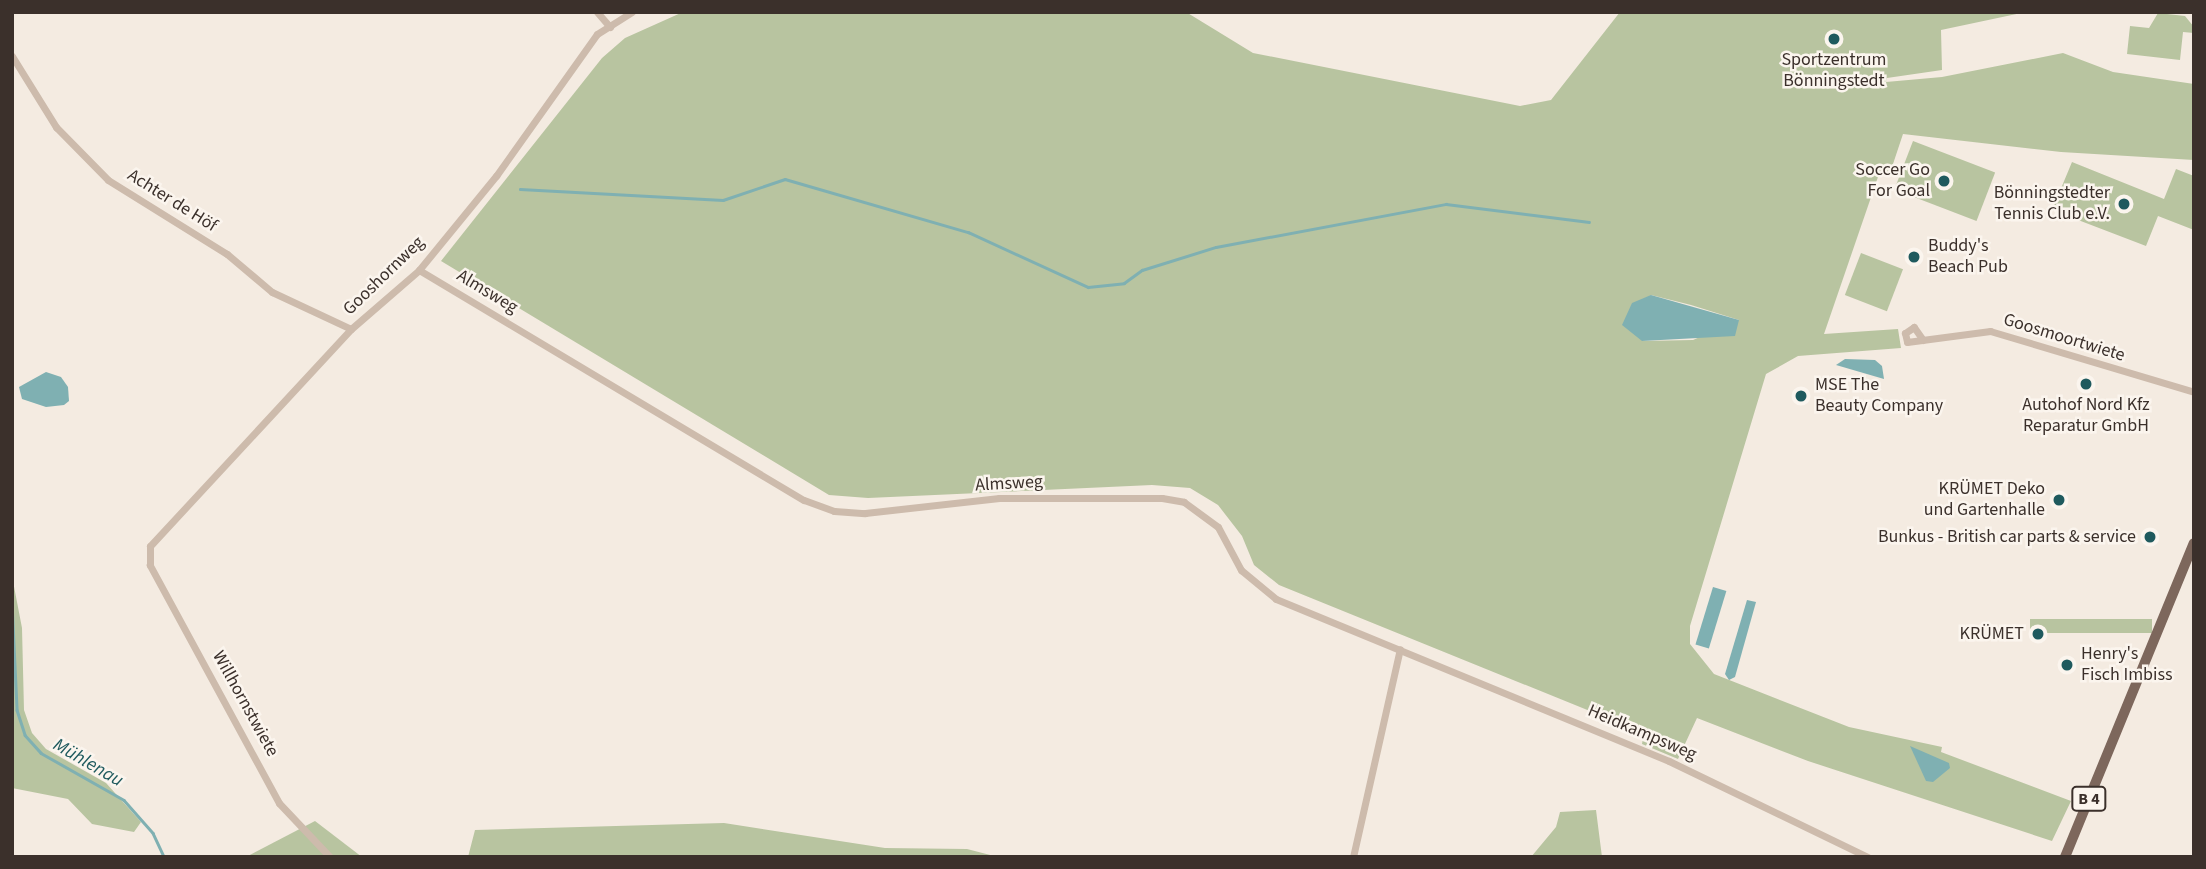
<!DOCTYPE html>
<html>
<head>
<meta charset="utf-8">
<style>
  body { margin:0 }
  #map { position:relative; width:2206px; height:869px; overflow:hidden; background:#f4ebe1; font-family:"Source Sans 3",sans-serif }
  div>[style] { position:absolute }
  .green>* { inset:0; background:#b8c4a0; transform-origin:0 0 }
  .water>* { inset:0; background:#7fb0b2; transform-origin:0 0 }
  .stream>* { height:2.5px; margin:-1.25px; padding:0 1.25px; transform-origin:1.25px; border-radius:1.25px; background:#7fb0b2 }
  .minor>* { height:7px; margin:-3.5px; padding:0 3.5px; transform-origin:3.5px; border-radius:3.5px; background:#cdbbac }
  .primary>* { height:10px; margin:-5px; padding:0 5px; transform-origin:5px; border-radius:5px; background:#7d675c }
  .dots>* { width:19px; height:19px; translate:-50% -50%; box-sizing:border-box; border:4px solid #fbf5ee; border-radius:50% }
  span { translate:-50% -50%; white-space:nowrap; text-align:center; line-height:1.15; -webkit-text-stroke:5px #fbf5ee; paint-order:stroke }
  .shield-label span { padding:2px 5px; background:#fbf5ee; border:2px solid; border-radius:5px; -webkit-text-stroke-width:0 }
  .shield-label { font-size:16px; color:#3b302b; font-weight:700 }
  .poi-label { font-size:18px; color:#3b302b }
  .right { translate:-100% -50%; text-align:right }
  .left { translate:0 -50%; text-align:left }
  .street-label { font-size:18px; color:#3b302b }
  .water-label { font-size:19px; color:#1f5a5e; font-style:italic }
  .frame { position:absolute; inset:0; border:14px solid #3b302b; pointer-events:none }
</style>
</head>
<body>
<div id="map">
  <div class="green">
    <div style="clip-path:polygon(evenodd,683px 12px,1186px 12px,1253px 53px,1520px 106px,1551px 100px,1620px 12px,2026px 12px,1941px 30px,1942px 70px,1887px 78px,1886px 82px,1942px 77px,2063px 53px,2113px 72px,2194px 84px,2194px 160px,2061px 152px,1903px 134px,1890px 173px,1879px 174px,1824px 334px,1898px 329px,1901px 348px,1798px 356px,1766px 374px,1690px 626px,1690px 644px,1714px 674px,1849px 727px,1942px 747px,1941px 752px,2071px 801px,2052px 841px,1808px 761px,1697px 718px,1678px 759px,1642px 744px,1644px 733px,1279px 585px,1254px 565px,1242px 536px,1218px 505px,1190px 488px,1152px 485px,868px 498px,829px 495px,441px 261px,602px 58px,625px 38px,683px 12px,1651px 295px,1691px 305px,1739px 320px,1693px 340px,1642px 341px,1651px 295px)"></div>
    <div style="clip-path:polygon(2158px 13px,2185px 16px,2194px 27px,2194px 33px,2183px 32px,2180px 60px,2127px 54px,2130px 26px,2149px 28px)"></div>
    <div style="left:1913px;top:141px;width:88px;height:52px;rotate:21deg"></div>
    <div style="clip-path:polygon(2072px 162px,2164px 199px,2176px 169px,2194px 176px,2194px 230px,2158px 216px,2146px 246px,2052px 210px)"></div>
    <div style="left:1861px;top:253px;width:45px;height:45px;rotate:21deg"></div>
    <div style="clip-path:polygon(12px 576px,22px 628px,24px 710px,32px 733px,46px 749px,106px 783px,141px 822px,134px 832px,92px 824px,68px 799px,12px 788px)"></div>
    <div style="left:2152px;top:619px;width:14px;height:122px;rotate:90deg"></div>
    <div style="clip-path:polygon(1596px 810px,1602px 857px,1531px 857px,1556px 827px,1560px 812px)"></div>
    <div style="clip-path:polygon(315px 821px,362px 857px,246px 857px)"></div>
    <div style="clip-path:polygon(724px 823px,885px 848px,967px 849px,998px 857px,468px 857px,475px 830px)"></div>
  </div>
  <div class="water">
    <div style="clip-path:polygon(1651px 295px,1739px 320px,1735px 336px,1642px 341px,1622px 325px,1632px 303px)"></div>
    <div style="clip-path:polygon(1845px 359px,1875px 360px,1882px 366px,1884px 379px,1836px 365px)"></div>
    <div style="clip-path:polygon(46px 372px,61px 377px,68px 387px,69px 401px,64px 405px,46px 407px,22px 399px,19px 387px)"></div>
    <div style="left:1713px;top:587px;width:14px;height:60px;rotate:17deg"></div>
    <div style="clip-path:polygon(1747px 600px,1756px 602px,1735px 677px,1729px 680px,1725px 674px)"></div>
    <div style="clip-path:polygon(1910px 746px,1949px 763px,1950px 768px,1933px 782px,1926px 781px)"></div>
  </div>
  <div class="stream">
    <div style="left:520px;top:189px;width:203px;rotate:3.1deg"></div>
    <div style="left:723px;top:200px;width:65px;rotate:-18.7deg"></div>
    <div style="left:785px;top:179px;width:191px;rotate:16.2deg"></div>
    <div style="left:968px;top:232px;width:132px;rotate:24.6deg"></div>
    <div style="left:1088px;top:287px;width:36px;rotate:-6deg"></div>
    <div style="left:1124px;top:283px;width:22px;rotate:-36deg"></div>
    <div style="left:1142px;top:270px;width:77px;rotate:-17.3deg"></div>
    <div style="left:1216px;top:247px;width:234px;rotate:-10.6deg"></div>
    <div style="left:1446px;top:204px;width:144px;rotate:7.2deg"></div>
    <div style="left:12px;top:602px;width:108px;rotate:87.3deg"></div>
    <div style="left:17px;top:710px;width:26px;rotate:72deg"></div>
    <div style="left:25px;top:735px;width:24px;rotate:48deg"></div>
    <div style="left:41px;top:753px;width:95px;rotate:29.5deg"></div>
    <div style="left:124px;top:800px;width:44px;rotate:48.7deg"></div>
    <div style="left:153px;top:833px;width:26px;rotate:65deg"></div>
  </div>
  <div class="minor">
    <div style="left:597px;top:12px;width:20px;rotate:49deg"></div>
    <div style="left:12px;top:56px;width:84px;rotate:58.2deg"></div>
    <div style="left:56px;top:127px;width:74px;rotate:45.5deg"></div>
    <div style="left:108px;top:180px;width:140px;rotate:31.9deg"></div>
    <div style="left:227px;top:254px;width:59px;rotate:40.2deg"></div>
    <div style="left:272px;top:292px;width:87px;rotate:25.1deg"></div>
    <div style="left:419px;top:270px;width:448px;rotate:30.9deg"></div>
    <div style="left:804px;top:500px;width:32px;rotate:20deg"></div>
    <div style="left:834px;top:511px;width:31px;rotate:4deg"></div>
    <div style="left:865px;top:513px;width:135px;rotate:-6.4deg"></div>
    <div style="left:999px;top:498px;width:163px"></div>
    <div style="left:1162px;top:498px;width:22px;rotate:10deg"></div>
    <div style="left:1184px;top:502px;width:42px;rotate:36.3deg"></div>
    <div style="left:1218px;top:527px;width:49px;rotate:61.9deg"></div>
    <div style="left:1241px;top:570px;width:45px;rotate:39.6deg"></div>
    <div style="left:1276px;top:599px;width:425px;rotate:22.4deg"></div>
    <div style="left:1669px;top:761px;width:221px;rotate:25.8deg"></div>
    <div style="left:1923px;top:340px;width:16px;rotate:-125deg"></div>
    <div style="left:1914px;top:327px;width:11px;rotate:146deg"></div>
    <div style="left:1905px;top:333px;width:9px;rotate:77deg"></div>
    <div style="left:1907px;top:342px;width:84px;rotate:-7.5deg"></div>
    <div style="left:1990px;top:331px;width:213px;rotate:16.6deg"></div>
    <div style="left:330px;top:857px;width:74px;rotate:-133.4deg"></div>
    <div style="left:279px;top:803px;width:271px;rotate:-118.5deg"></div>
    <div style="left:150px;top:565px;width:19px;rotate:-90deg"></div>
    <div style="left:150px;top:546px;width:296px;rotate:-47.2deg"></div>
    <div style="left:351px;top:329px;width:90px;rotate:-40.9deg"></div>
    <div style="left:419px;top:270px;width:122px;rotate:-50.7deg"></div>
    <div style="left:496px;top:176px;width:174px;rotate:-54.6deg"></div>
    <div style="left:597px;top:34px;width:41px;rotate:-32.2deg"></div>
    <div style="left:1353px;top:857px;width:213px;rotate:-77.3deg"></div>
  </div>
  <div class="primary">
    <div style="left:2065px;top:857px;width:339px;rotate:-67.7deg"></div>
  </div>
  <div class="dots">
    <div style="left:1834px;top:39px;background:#1f5a5e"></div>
    <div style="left:1944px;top:181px;background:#1f5a5e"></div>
    <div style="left:2124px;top:204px;background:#1f5a5e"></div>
    <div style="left:1914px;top:257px;background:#1f5a5e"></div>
    <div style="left:2086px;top:384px;background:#1f5a5e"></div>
    <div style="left:1801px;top:396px;background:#1f5a5e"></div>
    <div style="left:2059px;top:500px;background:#1f5a5e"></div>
    <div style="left:2150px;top:537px;background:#1f5a5e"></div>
    <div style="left:2038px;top:634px;background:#1f5a5e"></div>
    <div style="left:2067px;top:665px;background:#1f5a5e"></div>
  </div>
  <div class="shield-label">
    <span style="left:2089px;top:799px">B 4</span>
  </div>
  <div class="poi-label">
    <span style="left:1834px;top:71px">Sportzentrum<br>Bönningstedt</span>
    <span class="right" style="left:1930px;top:181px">Soccer Go<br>For Goal</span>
    <span class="right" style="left:2110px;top:204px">Bönningstedter<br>Tennis Club e.V.</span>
    <span class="left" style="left:1928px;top:257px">Buddy's<br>Beach Pub</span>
    <span class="left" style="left:1815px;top:396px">MSE The<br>Beauty Company</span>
    <span style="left:2086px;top:416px">Autohof Nord Kfz<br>Reparatur GmbH</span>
    <span class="right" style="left:2045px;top:500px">KRÜMET Deko<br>und Gartenhalle</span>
    <span class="right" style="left:2136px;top:537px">Bunkus - British car parts &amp; service</span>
    <span class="right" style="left:2024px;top:634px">KRÜMET</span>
    <span class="left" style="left:2081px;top:665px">Henry's<br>Fisch Imbiss</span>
  </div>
  <div class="street-label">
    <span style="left:172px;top:201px;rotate:32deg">Achter de Höf</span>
    <span style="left:384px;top:276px;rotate:-44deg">Gooshornweg</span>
    <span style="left:487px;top:292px;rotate:31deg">Almsweg</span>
    <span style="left:2064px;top:338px;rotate:17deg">Goosmoortwiete</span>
    <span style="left:1009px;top:484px;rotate:-3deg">Almsweg</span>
    <span style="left:245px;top:704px;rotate:61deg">Willhornstwiete</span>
    <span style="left:1642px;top:733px;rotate:23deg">Heidkampsweg</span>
  </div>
  <div class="water-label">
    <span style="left:88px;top:763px;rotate:30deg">Mühlenau</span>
  </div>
  <div class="frame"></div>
</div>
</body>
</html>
